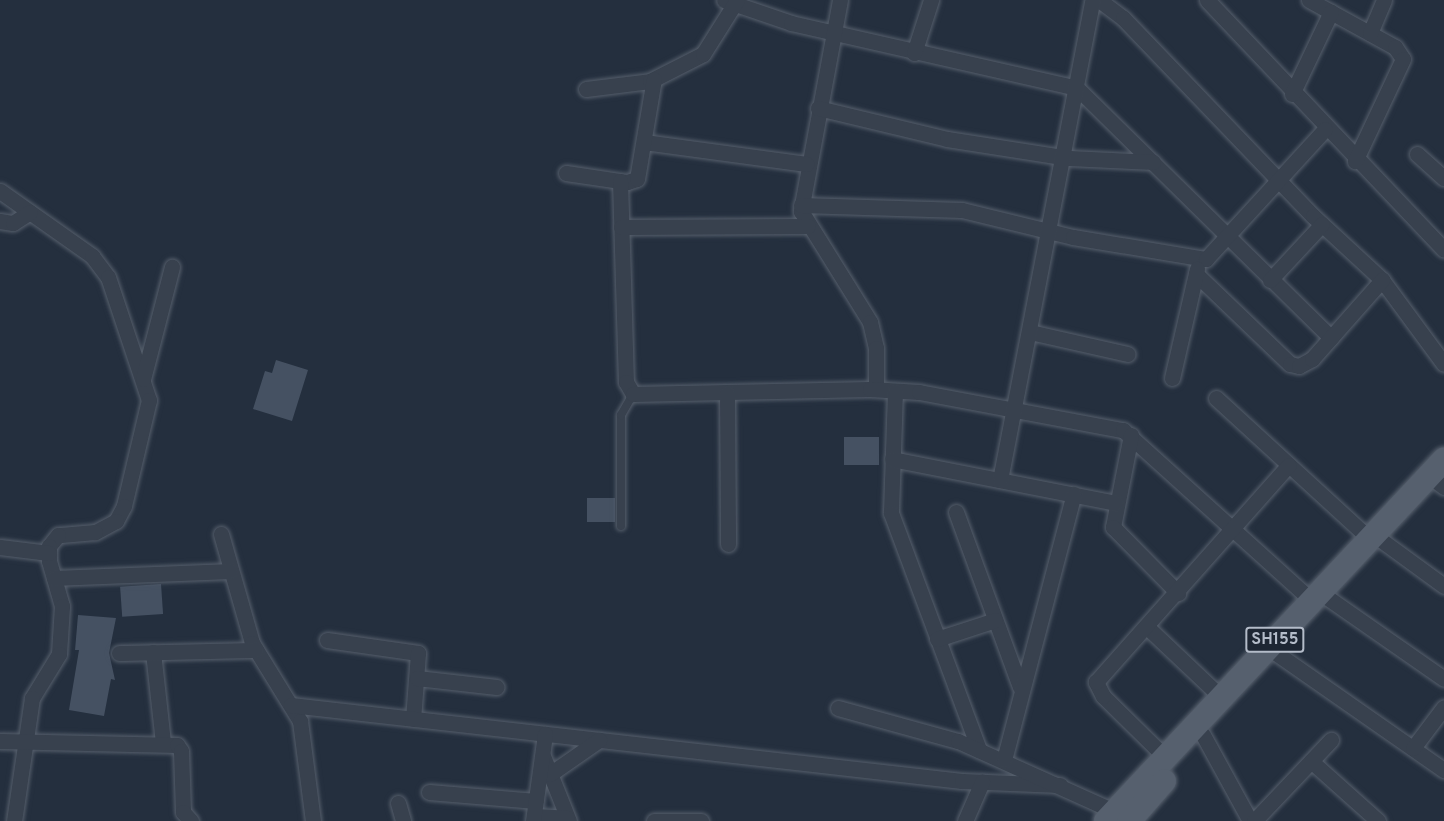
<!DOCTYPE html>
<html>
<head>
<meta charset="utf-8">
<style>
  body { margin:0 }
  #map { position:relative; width:1444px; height:821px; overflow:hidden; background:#242f3e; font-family:Overpass,sans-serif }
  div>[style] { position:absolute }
  .building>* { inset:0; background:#455162; transform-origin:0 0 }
  .roads { filter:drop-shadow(0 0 2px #565f6c) drop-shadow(0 0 2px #565f6c) }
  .service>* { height:8px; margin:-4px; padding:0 4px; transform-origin:4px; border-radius:4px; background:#38414e }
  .minor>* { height:15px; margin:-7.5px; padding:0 7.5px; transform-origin:7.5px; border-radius:7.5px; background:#38414e }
  .primary>* { height:24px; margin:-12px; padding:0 12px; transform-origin:12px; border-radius:12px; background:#56606e }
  span { translate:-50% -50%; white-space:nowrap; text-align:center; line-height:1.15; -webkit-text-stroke:4.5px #1d2633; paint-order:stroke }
  .shield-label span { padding:2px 4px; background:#1d2633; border:2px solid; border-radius:4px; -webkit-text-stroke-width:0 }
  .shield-label { font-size:16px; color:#b4bcc9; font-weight:700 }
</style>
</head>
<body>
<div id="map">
  <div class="building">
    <div style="clip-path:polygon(276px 360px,308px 370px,292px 421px,253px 409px,265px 371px,272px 373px)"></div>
    <div style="left:844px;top:437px;width:35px;height:28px"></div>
    <div style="left:587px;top:498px;width:28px;height:24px"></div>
    <div style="left:161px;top:584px;width:30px;height:41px;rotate:86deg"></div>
    <div style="clip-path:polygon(78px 615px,116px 618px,109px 653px,115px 680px,111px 679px,104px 716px,69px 710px,79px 650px,75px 650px)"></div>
  </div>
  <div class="roads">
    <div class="service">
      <div style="left:621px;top:526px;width:111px;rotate:-90deg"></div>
      <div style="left:621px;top:415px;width:24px;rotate:-60deg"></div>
    </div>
    <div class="minor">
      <div style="left:724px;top:0;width:71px;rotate:18.9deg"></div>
      <div style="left:791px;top:23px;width:293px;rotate:12.8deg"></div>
      <div style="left:1077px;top:88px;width:356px;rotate:44.5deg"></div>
      <div style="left:840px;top:0;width:215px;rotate:100.5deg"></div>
      <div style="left:801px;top:211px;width:131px;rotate:58.1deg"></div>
      <div style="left:870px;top:322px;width:27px;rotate:77deg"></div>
      <div style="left:876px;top:348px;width:41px;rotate:90deg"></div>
      <div style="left:1099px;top:0;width:30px;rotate:37deg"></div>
      <div style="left:1123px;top:18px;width:274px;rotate:46.2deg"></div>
      <div style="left:1313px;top:216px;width:94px;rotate:42.8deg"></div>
      <div style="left:1382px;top:280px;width:104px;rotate:53.6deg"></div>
      <div style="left:1207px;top:0;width:344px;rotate:46.5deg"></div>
      <div style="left:1309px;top:0;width:98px;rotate:28.7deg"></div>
      <div style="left:1395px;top:47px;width:14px;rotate:56deg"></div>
      <div style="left:1403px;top:59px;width:113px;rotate:115.2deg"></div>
      <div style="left:1370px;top:33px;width:36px;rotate:-67deg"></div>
      <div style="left:914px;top:53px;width:56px;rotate:-72.2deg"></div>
      <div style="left:586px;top:89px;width:64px;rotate:-7.1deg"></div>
      <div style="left:650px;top:81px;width:59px;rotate:-27deg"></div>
      <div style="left:703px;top:54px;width:64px;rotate:-57.8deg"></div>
      <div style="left:1292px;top:94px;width:91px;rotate:-64.6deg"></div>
      <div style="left:818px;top:108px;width:133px;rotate:13.5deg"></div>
      <div style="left:947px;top:139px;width:123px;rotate:8.9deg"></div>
      <div style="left:1069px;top:158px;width:84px;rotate:2.7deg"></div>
      <div style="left:644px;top:142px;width:164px;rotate:7.7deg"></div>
      <div style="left:1417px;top:154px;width:36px;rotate:42deg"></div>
      <div style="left:566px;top:173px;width:62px;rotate:8.4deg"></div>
      <div style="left:627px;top:182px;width:10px;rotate:-17deg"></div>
      <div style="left:637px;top:179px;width:101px;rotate:-80.4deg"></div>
      <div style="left:620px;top:181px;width:201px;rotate:88.3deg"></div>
      <div style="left:626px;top:382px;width:14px;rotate:60deg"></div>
      <div style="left:633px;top:394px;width:237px;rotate:-1.2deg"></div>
      <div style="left:870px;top:389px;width:49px;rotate:3.5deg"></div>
      <div style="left:919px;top:392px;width:208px;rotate:10.6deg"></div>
      <div style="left:1123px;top:430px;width:255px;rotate:42.1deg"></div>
      <div style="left:0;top:191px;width:113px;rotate:35.2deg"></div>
      <div style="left:92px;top:256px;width:26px;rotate:53deg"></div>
      <div style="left:108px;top:277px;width:130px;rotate:71.6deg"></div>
      <div style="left:149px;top:400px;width:109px;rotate:103.3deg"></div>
      <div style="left:124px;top:506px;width:17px;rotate:118deg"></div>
      <div style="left:116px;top:521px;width:24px;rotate:152deg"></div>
      <div style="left:95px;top:532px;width:37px;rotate:175deg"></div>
      <div style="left:58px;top:535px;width:14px;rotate:129deg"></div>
      <div style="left:49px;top:546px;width:15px;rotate:90deg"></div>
      <div style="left:49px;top:561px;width:47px;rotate:73.9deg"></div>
      <div style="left:62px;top:606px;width:48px;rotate:93.6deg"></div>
      <div style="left:59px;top:654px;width:52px;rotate:121.5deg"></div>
      <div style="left:32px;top:698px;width:124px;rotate:98.3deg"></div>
      <div style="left:801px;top:205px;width:161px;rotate:1.8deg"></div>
      <div style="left:962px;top:210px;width:114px;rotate:13.7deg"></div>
      <div style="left:1073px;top:237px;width:135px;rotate:9.4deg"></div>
      <div style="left:1206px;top:259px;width:176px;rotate:-47.5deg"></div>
      <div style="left:0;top:221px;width:13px;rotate:9deg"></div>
      <div style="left:13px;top:223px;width:20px;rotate:-33deg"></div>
      <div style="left:621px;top:227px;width:187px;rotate:-0.3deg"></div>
      <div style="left:1196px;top:274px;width:130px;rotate:43.8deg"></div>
      <div style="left:1290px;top:364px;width:9px;rotate:13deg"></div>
      <div style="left:1299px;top:366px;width:15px;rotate:-28deg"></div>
      <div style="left:1312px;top:359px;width:106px;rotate:-48.5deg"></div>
      <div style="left:1270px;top:280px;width:76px;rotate:-47.1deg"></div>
      <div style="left:1030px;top:332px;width:100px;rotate:12.7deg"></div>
      <div style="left:1172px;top:378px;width:112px;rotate:-77.1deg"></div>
      <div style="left:143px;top:379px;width:116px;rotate:-75.5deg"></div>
      <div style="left:895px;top:391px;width:122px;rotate:91.9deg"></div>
      <div style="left:891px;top:513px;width:253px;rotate:69.6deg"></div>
      <div style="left:727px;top:393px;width:151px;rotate:89.6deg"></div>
      <div style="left:1216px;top:398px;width:209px;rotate:42.5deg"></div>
      <div style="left:1131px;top:435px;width:94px;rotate:101.1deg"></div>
      <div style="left:1113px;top:527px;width:93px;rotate:45.4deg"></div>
      <div style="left:892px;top:459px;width:228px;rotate:11.1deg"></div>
      <div style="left:1000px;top:480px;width:489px;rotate:-79.1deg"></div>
      <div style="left:1436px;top:481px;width:10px;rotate:37deg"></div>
      <div style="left:956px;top:512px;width:186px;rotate:69.9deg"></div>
      <div style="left:221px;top:534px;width:113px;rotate:74.1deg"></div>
      <div style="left:252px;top:643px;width:92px;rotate:58.4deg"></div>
      <div style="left:300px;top:721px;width:101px;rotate:82.6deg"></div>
      <div style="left:1381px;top:540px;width:78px;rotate:36.1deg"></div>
      <div style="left:0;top:547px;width:49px;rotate:7deg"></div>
      <div style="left:54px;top:578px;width:176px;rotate:-2.3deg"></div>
      <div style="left:1328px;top:598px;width:141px;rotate:34.9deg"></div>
      <div style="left:1147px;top:627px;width:102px;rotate:43.4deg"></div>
      <div style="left:937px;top:639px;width:61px;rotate:-18.1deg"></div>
      <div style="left:327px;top:640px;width:92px;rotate:8.1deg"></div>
      <div style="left:418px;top:653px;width:66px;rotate:94.3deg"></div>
      <div style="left:153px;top:652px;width:92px;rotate:83.7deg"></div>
      <div style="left:119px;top:653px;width:137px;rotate:-1.3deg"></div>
      <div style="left:1276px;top:653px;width:205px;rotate:34.9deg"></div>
      <div style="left:417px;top:678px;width:80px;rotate:6.5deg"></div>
      <div style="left:291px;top:705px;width:675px;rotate:6.46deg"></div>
      <div style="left:962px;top:781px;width:98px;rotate:2.3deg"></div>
      <div style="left:838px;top:708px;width:124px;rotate:15.4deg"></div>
      <div style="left:958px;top:741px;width:171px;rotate:24.2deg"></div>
      <div style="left:1203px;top:735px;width:98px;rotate:61.3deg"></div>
      <div style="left:0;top:741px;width:177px;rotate:1.3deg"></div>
      <div style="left:177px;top:745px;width:7px;rotate:56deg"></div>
      <div style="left:181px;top:751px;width:61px;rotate:88.1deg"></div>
      <div style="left:183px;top:812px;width:12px;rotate:48deg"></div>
      <div style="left:1413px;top:748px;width:51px;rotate:-52.9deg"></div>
      <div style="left:543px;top:756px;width:70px;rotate:68.2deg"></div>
      <div style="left:1165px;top:757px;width:87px;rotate:-135.5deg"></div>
      <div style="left:1103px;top:696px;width:16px;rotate:-117deg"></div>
      <div style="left:1096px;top:682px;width:290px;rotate:-48.4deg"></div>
      <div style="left:1004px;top:760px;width:275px;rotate:-75.3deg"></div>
      <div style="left:1311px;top:761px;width:90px;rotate:41.8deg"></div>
      <div style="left:550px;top:774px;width:60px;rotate:-34.8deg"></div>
      <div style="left:429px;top:792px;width:107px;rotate:4.8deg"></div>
      <div style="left:398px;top:803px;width:19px;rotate:74deg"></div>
      <div style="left:534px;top:816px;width:33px;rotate:3deg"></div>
      <div style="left:533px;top:821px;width:88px;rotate:-82.1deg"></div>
      <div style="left:654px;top:821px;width:47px"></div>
      <div style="left:965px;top:821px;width:43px;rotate:-66.4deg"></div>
      <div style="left:1254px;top:821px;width:112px;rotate:-46.5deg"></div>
    </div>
    <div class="primary">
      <div style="left:1106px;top:821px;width:495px;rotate:-46.9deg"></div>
      <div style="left:1129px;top:821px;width:53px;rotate:-48.8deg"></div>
    </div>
  </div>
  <div class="shield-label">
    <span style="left:1275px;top:640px">SH155</span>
  </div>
</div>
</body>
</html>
